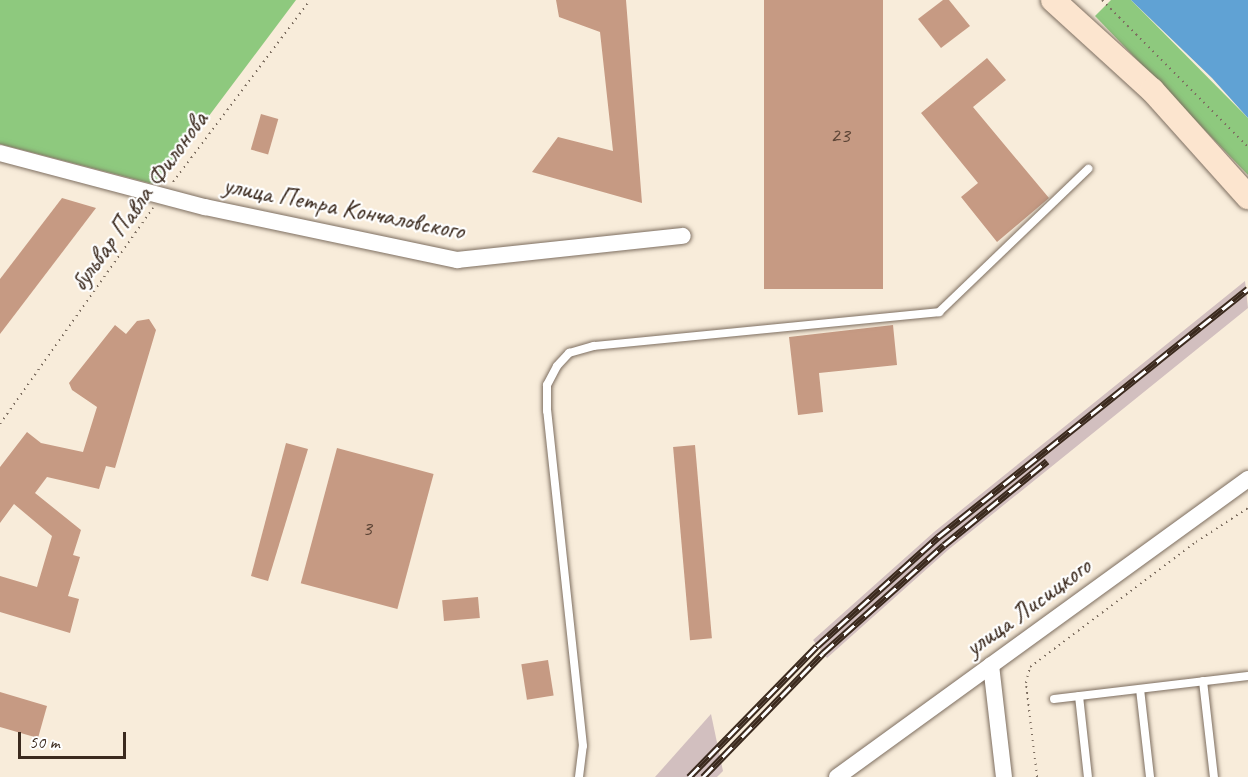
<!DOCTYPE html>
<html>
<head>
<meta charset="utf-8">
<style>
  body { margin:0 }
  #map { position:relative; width:1248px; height:777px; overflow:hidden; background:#f8ecda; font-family:Caveat,sans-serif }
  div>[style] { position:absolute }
  .industrial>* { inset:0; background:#d2bfbf }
  .green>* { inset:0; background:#8ec97e }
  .water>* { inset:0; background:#60a2d4 }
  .building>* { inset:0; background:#c69a83; transform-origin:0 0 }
  .path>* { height:2px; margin-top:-1px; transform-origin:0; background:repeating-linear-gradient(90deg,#7d6e60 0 1.5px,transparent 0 6px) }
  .roads { filter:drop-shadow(0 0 2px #7d6e60) drop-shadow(0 0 2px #7d6e60) }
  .service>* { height:8px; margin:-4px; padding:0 4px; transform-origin:4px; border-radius:4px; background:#fff }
  .minor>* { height:16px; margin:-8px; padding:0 8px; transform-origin:8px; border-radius:8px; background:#fff }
  .secondary>* { height:24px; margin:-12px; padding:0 12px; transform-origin:12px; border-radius:12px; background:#fce5cf }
  .rail>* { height:7px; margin-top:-3.5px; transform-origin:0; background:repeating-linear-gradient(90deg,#fff 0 14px,#3b2a1e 0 28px); box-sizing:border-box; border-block:2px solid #3b2a1e }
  span { translate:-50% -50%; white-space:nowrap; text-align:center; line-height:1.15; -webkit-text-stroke:4.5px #fff; paint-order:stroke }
  .number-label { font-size:22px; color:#5e4637 }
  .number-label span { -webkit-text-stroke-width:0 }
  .street-label { font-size:26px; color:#3b2a1e }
  .scale { position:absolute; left:18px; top:732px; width:108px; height:27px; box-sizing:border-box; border:3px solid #3b2a1e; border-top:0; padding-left:8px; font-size:18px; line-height:21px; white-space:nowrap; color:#3b2a1e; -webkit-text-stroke:4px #fff; paint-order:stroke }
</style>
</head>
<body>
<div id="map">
  <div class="industrial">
    <div style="clip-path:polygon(1245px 281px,1248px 308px,948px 550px,827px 658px,823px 653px,813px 640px,934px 532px)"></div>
    <div style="clip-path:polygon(711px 714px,723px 771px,717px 777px,655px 777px)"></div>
  </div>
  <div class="green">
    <div style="clip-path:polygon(0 0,296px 0,157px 185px,0 144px)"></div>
    <div style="clip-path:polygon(1111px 0,1131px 0,1248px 118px,1248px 175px,1095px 16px)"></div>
  </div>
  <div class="water">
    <div style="clip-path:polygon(1131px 0,1248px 0,1248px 118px,1212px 78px)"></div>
  </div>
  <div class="building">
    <div style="clip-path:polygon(556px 0,626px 0,642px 203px,532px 172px,558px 137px,613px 151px,600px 32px,559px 17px)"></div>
    <div style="left:764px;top:0;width:119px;height:289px"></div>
    <div style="clip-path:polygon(943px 0,949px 0,970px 26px,941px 48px,918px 19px)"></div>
    <div style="clip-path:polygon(987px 58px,1006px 80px,973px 107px,1049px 198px,997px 242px,961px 197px,978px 183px,921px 113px)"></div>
    <div style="left:261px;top:114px;width:18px;height:37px;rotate:16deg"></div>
    <div style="clip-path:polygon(62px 198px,96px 208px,0 334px,0 279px)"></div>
    <div style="clip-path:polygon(149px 319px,156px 330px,115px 468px,106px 466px,99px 489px,47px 477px,35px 493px,81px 530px,73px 555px,80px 557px,68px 596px,79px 599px,70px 633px,0 612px,0 576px,37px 587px,52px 536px,14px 504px,0 523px,0 467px,27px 432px,41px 443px,83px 452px,97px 407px,72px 390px,69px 383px,115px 325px,126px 334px,137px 321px)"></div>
    <div style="clip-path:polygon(893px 325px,897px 365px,819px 373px,823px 412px,798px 415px,789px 337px)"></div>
    <div style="clip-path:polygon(286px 443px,308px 449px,268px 581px,251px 576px)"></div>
    <div style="left:695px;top:445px;width:194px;height:22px;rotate:85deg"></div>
    <div style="left:337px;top:448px;width:100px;height:140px;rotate:15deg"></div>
    <div style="left:478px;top:597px;width:21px;height:36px;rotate:85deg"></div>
    <div style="left:548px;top:660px;width:36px;height:27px;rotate:81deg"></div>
    <div style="clip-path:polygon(0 692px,47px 706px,38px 738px,0 727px)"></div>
  </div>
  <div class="path">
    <div style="left:1102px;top:0;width:207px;rotate:45.2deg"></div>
    <div style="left:173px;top:182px;width:228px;rotate:-53deg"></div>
    <div style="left:0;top:424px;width:265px;rotate:-54.7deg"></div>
    <div style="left:1037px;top:777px;width:95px;rotate:-96.7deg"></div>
    <div style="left:1026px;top:683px;width:16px;rotate:-76deg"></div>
    <div style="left:1030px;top:667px;width:208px;rotate:-37deg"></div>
    <div style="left:1196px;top:542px;width:62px;rotate:-33.2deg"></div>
  </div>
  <div class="roads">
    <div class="service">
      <div style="left:1203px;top:681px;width:97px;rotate:83.5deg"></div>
      <div style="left:1140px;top:689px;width:89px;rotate:83.5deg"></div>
      <div style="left:1079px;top:696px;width:81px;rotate:83.7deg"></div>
      <div style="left:1054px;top:699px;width:195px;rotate:-6.8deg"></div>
      <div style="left:579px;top:777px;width:31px;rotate:-83deg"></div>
      <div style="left:583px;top:746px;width:337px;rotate:-96.1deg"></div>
      <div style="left:547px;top:411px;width:26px;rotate:-90deg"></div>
      <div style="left:547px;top:385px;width:21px;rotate:-62deg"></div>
      <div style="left:557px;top:366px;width:18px;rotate:-47deg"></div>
      <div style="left:569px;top:353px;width:26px;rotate:-16deg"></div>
      <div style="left:594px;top:346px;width:347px;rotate:-5.6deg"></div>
      <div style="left:939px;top:312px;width:207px;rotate:-43.8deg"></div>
    </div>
    <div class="minor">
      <div style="left:0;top:153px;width:212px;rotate:14.8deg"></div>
      <div style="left:205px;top:207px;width:258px;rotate:11.9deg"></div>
      <div style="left:457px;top:260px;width:227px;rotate:-6.1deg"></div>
      <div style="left:991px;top:665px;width:113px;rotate:83.4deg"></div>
      <div style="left:837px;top:777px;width:508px;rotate:-35.94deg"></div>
    </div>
    <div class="secondary">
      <div style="left:1053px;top:0;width:134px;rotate:42.3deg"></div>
      <div style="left:1152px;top:90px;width:144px;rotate:48.1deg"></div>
    </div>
  </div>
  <div class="rail">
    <div style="left:689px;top:777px;width:183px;rotate:-45.7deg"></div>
    <div style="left:817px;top:646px;width:163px;rotate:-42deg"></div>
    <div style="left:938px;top:537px;width:397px;rotate:-38.7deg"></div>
    <div style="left:703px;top:777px;width:173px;rotate:-45.9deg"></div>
    <div style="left:823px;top:653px;width:162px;rotate:-41.8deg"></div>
    <div style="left:944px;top:545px;width:133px;rotate:-39.2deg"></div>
  </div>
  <div class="number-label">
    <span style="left:840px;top:136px">23</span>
    <span style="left:367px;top:529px">3</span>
  </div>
  <div class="street-label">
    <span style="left:139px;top:201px;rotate:-54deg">бульвар Павла Филонова</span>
    <span style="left:344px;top:208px;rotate:11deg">улица Петра Кончаловского</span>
    <span style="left:1028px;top:607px;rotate:-36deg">улица Лисицкого</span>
  </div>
  <div class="scale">50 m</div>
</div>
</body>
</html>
